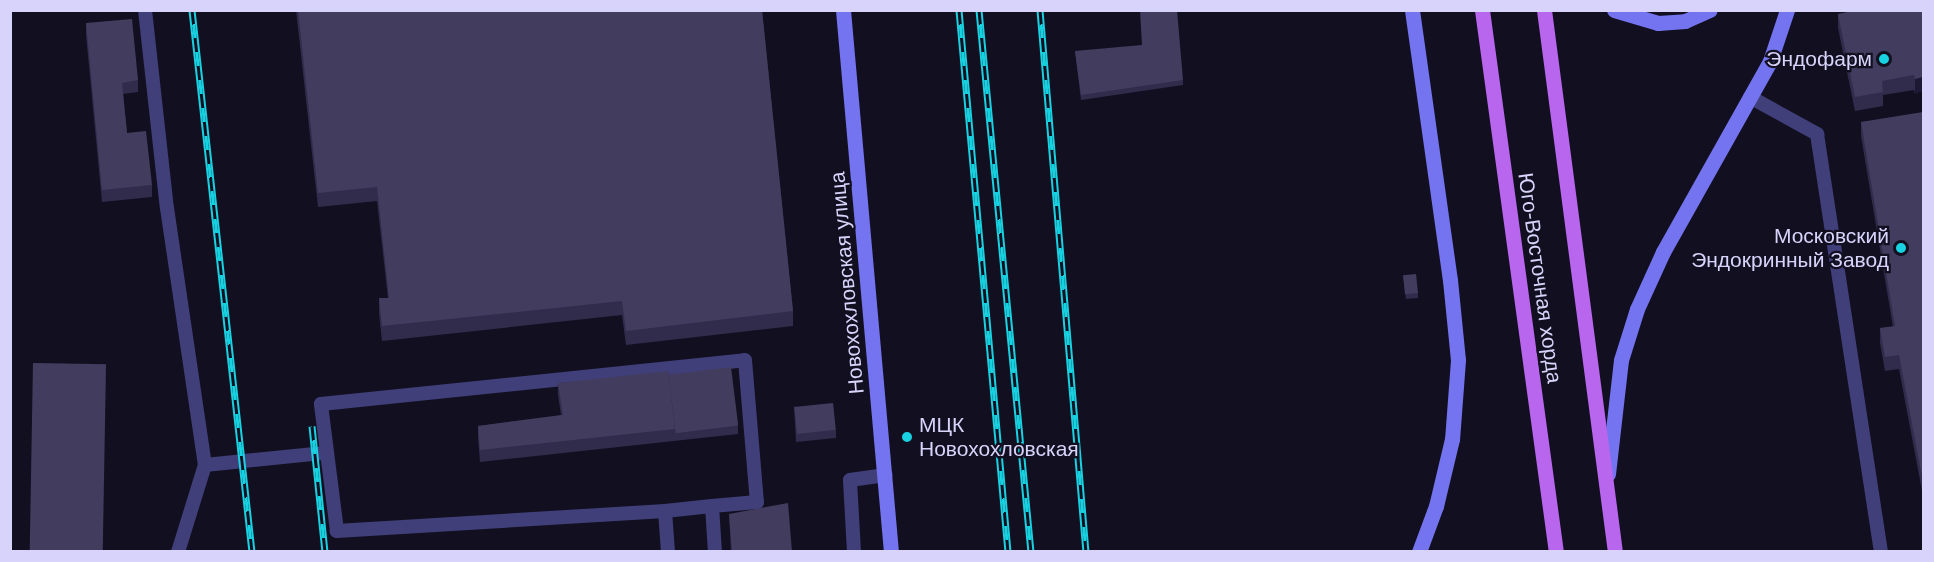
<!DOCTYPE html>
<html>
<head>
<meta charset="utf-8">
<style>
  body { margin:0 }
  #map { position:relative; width:1934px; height:562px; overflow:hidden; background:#121020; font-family:Helvetica,sans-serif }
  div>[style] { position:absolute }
  .lane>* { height:14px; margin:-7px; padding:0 7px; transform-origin:7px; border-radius:7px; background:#403f7a }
  .secondary>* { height:15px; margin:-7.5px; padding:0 7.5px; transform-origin:7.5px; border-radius:7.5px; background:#7574f0 }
  .primary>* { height:15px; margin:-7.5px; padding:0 7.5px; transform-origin:7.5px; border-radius:7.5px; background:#b966ef }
  .rail>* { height:7px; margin-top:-3.5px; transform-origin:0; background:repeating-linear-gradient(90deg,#121020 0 14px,#18d2e2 0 28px); box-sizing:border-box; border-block:2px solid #18d2e2 }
  .wall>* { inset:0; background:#312b4c }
  .shaded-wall>* { inset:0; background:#1d1833 }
  .building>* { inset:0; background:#423d5f; transform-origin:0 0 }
  .dots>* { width:16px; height:16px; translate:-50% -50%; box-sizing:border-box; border:3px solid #121020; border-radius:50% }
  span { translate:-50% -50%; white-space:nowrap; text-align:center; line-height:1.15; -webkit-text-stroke:4.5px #121020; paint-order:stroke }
  .poi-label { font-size:21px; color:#d7d3fa }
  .right { translate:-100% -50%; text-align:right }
  .left { translate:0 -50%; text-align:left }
  .street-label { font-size:21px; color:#d7d3fa }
  .frame { position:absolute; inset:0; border:12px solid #d7d3fa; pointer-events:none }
</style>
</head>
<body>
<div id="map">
  <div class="lane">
    <div style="left:145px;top:10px;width:199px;rotate:83.7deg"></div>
    <div style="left:167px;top:208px;width:260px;rotate:81.6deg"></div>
    <div style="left:1750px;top:97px;width:77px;rotate:28.9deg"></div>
    <div style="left:1817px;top:134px;width:423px;rotate:81.3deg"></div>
    <div style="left:665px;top:511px;width:47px;rotate:-6.1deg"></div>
    <div style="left:178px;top:552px;width:91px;rotate:-72.8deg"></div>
    <div style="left:205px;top:465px;width:120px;rotate:-5.8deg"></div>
    <div style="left:668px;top:552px;width:41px;rotate:-94.2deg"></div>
    <div style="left:665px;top:511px;width:329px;rotate:176.5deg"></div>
    <div style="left:337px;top:531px;width:128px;rotate:-97.2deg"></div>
    <div style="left:321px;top:404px;width:426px;rotate:-5.9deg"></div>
    <div style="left:745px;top:360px;width:143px;rotate:85.2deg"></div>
    <div style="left:757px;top:502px;width:45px;rotate:174.9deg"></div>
    <div style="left:712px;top:506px;width:46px;rotate:86.3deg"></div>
    <div style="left:854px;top:552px;width:72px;rotate:-93.2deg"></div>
    <div style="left:850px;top:480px;width:36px;rotate:-8deg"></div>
  </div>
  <div class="secondary">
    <div style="left:843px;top:10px;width:544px;rotate:84.94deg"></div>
    <div style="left:1412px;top:10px;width:273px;rotate:82deg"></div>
    <div style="left:1450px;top:280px;width:80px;rotate:84.3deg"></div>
    <div style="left:1458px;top:360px;width:79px;rotate:94.3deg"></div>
    <div style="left:1452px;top:439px;width:69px;rotate:103.4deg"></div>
    <div style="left:1436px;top:506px;width:49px;rotate:110.3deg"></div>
    <div style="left:1614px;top:10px;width:46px;rotate:16.5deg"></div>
    <div style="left:1658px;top:23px;width:27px;rotate:-4deg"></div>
    <div style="left:1685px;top:21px;width:27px;rotate:-24deg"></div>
    <div style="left:1608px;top:474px;width:115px;rotate:-83.5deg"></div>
    <div style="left:1621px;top:360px;width:53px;rotate:-72.6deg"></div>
    <div style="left:1637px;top:309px;width:63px;rotate:-65.5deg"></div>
    <div style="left:1663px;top:252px;width:219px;rotate:-60.7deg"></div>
    <div style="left:1770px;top:61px;width:54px;rotate:-71.6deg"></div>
  </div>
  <div class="primary">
    <div style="left:1482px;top:10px;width:547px;rotate:82.23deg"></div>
    <div style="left:1544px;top:10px;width:547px;rotate:82.54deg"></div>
  </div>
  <div class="rail">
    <div style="left:192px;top:10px;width:545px;rotate:83.68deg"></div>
    <div style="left:959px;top:10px;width:544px;rotate:84.83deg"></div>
    <div style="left:979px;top:10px;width:544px;rotate:84.52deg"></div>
    <div style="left:1040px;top:10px;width:544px;rotate:85.15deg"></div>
    <div style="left:312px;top:426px;width:127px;rotate:84.1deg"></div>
  </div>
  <div class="wall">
    <div style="clip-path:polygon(296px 10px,762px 10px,793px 311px,793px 326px,626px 345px,622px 315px,382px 341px,379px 313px,379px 298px,388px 298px,377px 201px,318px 207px)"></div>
    <div style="clip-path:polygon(1923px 10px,1915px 94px,1914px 90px,1883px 95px,1883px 106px,1855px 111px,1838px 28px,1838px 14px)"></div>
    <div style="clip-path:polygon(86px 23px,138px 80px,138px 92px,123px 94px,127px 133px,152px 185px,152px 197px,102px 202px,86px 35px)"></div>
    <div style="clip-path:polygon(1075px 51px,1183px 80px,1183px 85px,1081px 100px)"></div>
    <div style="clip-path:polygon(1923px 116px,1923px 496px,1899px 369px,1885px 371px,1880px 343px,1880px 328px,1893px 327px,1861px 136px,1861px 122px)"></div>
    <div style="clip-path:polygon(1403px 276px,1418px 293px,1418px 298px,1406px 299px)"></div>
    <div style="clip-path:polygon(668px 374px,738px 426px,738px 434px,480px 462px,478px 438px,478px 426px,561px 415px,558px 395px,558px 383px)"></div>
    <div style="clip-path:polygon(794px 406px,836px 430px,836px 438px,796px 442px)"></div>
    <div style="clip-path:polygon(729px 514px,792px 552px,731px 552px)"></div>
  </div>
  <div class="shaded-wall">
    <div style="clip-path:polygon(1923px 77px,1923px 91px,1915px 94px,1915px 79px)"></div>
    <div style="clip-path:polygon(106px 364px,106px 378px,90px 552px,89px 552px)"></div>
  </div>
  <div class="building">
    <div style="clip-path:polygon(298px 10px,762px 10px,793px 311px,626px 331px,622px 301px,382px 326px,379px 298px,389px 298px,377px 187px,318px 193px)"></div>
    <div style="clip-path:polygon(1140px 10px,1177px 10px,1183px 80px,1081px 95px,1075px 51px,1142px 45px)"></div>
    <div style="clip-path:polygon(1857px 10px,1923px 10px,1923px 77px,1915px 79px,1914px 75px,1882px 81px,1883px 92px,1855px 97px,1838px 14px)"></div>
    <div style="clip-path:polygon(132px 19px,138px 80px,122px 83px,127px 133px,146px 131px,152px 185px,102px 190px,86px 23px)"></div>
    <div style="clip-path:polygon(1923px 112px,1923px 482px,1899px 355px,1885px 357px,1880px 328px,1895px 326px,1861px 122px)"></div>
    <div style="left:1416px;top:274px;width:19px;height:13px;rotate:84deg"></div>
    <div style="left:33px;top:363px;width:73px;height:190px;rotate:1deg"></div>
    <div style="left:731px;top:367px;width:59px;height:63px;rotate:83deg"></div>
    <div style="clip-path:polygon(668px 371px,675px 429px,480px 450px,478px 426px,563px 415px,558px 383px)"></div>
    <div style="left:833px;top:403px;width:27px;height:39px;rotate:84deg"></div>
    <div style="clip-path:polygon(788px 503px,792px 552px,732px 552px,729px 514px)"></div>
  </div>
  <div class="dots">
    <div style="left:1884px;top:59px;background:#18d2e2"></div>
    <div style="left:1901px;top:248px;background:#18d2e2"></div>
    <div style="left:907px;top:437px;background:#18d2e2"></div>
  </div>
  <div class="poi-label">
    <span class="right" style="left:1872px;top:59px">Эндофарм</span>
    <span class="right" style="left:1889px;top:248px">Московский<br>Эндокринный Завод</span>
    <span class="left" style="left:919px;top:437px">МЦК<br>Новохохловская</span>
  </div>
  <div class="street-label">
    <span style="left:1540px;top:278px;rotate:82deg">Юго-Восточная хорда</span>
    <span style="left:847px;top:283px;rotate:-95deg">Новохохловская улица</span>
  </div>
  <div class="frame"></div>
</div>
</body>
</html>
